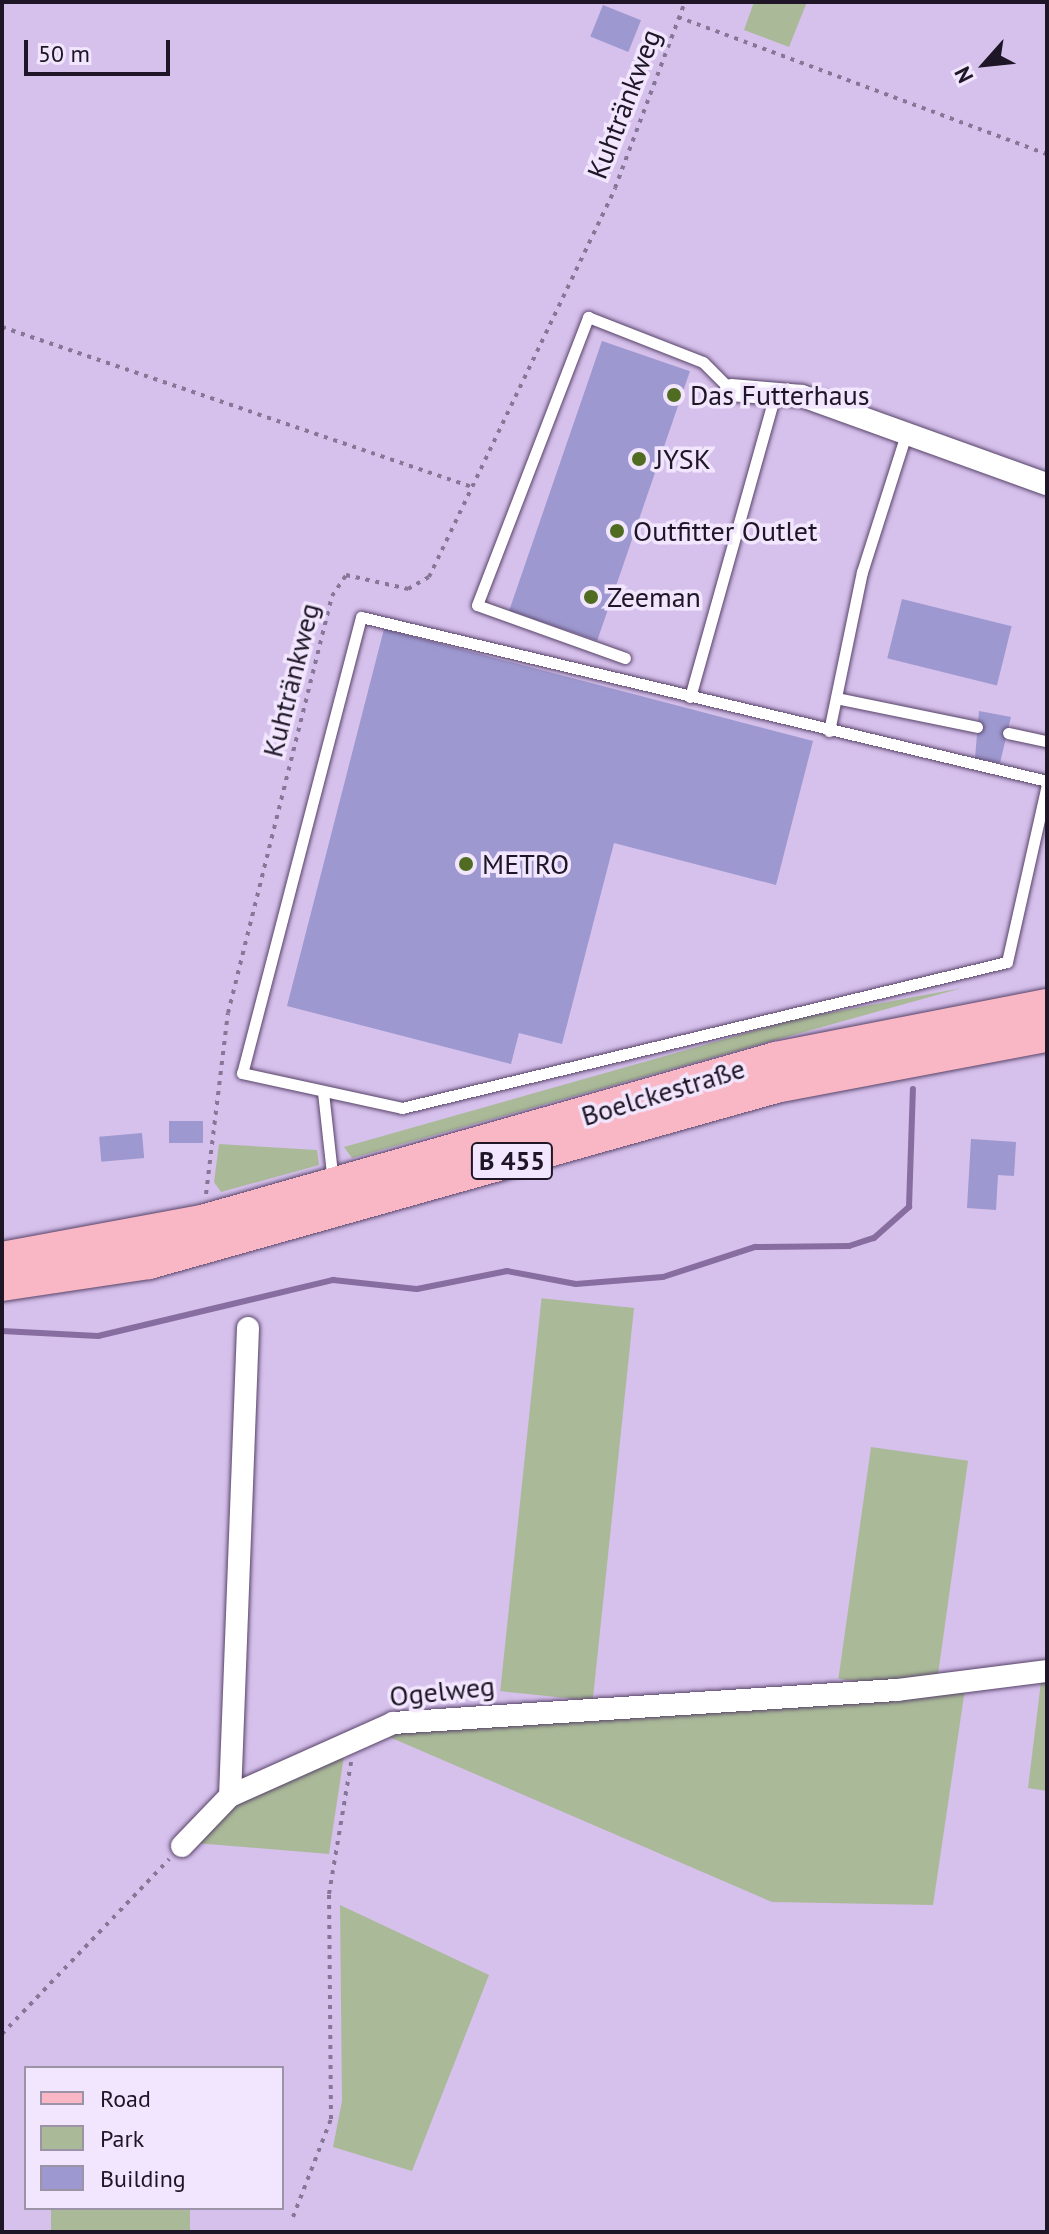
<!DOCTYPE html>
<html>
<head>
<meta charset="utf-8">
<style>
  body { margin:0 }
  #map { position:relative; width:1049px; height:2234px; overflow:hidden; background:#d6c0ec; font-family:"PT Sans",sans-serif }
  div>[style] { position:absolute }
  .green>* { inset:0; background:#aaba98; transform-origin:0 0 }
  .stream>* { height:6px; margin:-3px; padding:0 3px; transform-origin:3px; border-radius:3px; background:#886ea0 }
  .building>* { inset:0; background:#9d98cf; transform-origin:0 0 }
  .path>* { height:4px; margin-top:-2px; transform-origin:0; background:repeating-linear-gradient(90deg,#877797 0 4px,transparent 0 10px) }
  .roads { filter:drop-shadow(0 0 2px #574368) drop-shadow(0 0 2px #574368) }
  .lane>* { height:11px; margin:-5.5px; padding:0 5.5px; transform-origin:5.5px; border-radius:5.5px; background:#fff }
  .street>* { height:22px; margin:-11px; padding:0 11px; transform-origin:11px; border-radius:11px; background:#fff }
  .primary>* { height:34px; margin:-17px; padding:0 17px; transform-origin:17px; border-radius:17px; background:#f9b6c4 }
  .dots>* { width:22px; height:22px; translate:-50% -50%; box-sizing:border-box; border:4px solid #f1e6fd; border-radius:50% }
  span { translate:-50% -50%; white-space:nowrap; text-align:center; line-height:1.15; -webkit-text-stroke:7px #f1e6fd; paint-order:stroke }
  .shield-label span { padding:2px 6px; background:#f1e6fd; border:2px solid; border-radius:6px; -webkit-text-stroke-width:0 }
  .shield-label { font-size:26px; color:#1e1626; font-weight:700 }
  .street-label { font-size:28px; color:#1e1626 }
  .poi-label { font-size:28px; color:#1e1626 }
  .left { translate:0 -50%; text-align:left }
  .frame { position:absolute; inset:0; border:4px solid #1e1626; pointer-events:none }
  .legend { position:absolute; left:24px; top:2066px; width:260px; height:144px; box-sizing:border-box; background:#f1e6fd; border:2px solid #9d93a7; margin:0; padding:10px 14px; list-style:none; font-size:24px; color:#1e1626 }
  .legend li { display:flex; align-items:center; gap:16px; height:40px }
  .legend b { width:40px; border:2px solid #9d93a7 }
  .north { position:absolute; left:945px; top:24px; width:80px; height:80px; -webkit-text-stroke:6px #f1e6fd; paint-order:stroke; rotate:243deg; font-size:22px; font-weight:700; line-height:32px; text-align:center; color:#1e1626 }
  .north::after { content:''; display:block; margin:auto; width:28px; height:36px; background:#1e1626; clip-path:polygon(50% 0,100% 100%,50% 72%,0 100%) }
  .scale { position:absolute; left:24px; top:40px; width:146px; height:36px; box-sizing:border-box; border:4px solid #1e1626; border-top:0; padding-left:10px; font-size:24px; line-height:28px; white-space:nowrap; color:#1e1626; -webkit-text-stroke:6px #f1e6fd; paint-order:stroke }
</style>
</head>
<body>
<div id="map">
  <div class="green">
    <div style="clip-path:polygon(754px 2px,807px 2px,789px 47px,744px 30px)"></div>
    <div style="clip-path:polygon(962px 988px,352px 1158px,344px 1147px,796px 1019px)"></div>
    <div style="clip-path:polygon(219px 1144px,317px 1150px,319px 1165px,221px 1192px,214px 1182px)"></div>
    <div style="left:634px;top:1308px;width:395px;height:93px;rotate:96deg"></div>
    <div style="left:871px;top:1447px;width:98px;height:234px;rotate:8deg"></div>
    <div style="clip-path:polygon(1047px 1681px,1047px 1791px,1028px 1788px,1041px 1682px)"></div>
    <div style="clip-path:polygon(965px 1689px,933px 1905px,772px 1902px,380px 1733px)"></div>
    <div style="clip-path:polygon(344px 1756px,329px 1854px,195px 1843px,243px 1798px)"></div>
    <div style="clip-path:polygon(340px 1905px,489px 1975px,412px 2171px,333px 2147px,342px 2101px)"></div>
    <div style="left:51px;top:2208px;width:139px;height:25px"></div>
  </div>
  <div class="stream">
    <div style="left:2px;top:1331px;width:96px;rotate:3deg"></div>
    <div style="left:98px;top:1336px;width:242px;rotate:-13.4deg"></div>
    <div style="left:333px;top:1280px;width:84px;rotate:6.1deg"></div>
    <div style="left:417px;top:1289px;width:92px;rotate:-11.3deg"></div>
    <div style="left:507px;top:1271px;width:70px;rotate:10.7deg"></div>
    <div style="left:576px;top:1284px;width:87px;rotate:-4.6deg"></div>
    <div style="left:663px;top:1277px;width:97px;rotate:-18.1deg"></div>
    <div style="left:755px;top:1247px;width:94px;rotate:-0.6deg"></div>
    <div style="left:849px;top:1246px;width:26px;rotate:-18deg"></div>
    <div style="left:874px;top:1238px;width:47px;rotate:-41.5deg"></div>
    <div style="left:909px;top:1207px;width:118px;rotate:-88.1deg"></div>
  </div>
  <div class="building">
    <div style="left:603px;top:5px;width:41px;height:34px;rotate:22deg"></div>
    <div style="left:602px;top:341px;width:93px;height:285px;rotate:19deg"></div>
    <div style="left:902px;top:599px;width:113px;height:61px;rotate:14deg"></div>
    <div style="clip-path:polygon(384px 629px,813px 741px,776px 885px,614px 843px,562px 1044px,519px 1033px,511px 1064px,287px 1006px)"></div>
    <div style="clip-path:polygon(979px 711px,1011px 717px,1000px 763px,975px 758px)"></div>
    <div style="left:169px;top:1121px;width:34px;height:22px"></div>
    <div style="left:142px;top:1133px;width:25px;height:43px;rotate:85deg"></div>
    <div style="clip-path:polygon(971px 1139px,1016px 1142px,1014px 1176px,998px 1175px,996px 1210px,967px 1208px)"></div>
  </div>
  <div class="path">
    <div style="left:678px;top:17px;width:394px;rotate:20.4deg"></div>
    <div style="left:2px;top:327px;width:497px;rotate:18.8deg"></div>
    <div style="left:206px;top:1194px;width:182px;rotate:-83.1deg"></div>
    <div style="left:228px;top:1013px;width:430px;rotate:-76deg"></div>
    <div style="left:332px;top:596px;width:25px;rotate:-56deg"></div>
    <div style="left:346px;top:575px;width:64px;rotate:12.7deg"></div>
    <div style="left:408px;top:589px;width:24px;rotate:-30deg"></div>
    <div style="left:429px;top:577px;width:431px;rotate:-64.4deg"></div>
    <div style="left:615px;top:188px;width:199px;rotate:-69.4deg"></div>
    <div style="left:2px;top:2034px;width:242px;rotate:-46.3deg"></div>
    <div style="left:293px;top:2217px;width:105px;rotate:-68.8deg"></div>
    <div style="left:331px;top:2119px;width:225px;rotate:-90.5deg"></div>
    <div style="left:329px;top:1894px;width:134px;rotate:-80.5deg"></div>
  </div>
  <div class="roads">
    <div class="lane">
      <div style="left:625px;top:658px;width:157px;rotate:-160.3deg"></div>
      <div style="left:477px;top:605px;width:309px;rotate:-68.9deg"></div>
      <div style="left:588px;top:317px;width:123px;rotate:21.4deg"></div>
      <div style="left:703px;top:362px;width:40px;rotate:45deg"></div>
      <div style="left:690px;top:697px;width:317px;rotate:-74.3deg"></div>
      <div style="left:836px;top:698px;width:144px;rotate:11.6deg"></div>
      <div style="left:829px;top:731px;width:162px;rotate:-78.3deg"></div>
      <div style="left:862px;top:572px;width:145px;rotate:-72.3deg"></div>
      <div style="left:1008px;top:733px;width:40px;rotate:12deg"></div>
      <div style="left:1047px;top:781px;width:705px;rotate:-166.55deg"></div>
      <div style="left:361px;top:617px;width:471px;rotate:104.6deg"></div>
      <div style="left:242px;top:1073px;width:164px;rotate:12.3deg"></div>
      <div style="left:402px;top:1108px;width:622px;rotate:-13.57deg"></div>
      <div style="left:1007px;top:962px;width:181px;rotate:-77.3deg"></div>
      <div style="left:323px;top:1092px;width:91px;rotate:83.7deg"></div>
    </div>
    <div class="street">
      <div style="left:731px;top:390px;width:71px;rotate:4.8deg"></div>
      <div style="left:802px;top:396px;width:260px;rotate:19.8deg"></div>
      <div style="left:248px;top:1328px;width:468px;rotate:92.2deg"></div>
      <div style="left:230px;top:1796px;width:179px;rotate:-24.1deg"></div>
      <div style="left:393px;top:1723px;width:505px;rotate:-3.75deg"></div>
      <div style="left:897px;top:1690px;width:151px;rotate:-7.2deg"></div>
      <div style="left:182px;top:1846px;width:69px;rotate:-46.2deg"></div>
    </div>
    <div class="primary">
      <div style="left:2px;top:1259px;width:203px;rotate:-10.5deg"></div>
      <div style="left:202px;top:1222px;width:597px;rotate:-15.85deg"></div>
      <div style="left:776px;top:1059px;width:276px;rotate:-11.1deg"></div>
      <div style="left:2px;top:1284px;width:149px;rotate:-8.5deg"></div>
      <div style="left:149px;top:1262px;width:651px;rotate:-15.68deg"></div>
      <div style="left:776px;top:1086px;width:276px;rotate:-10.7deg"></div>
    </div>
  </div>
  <div class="dots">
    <div style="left:674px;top:395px;background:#4f6c20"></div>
    <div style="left:639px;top:459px;background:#4f6c20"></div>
    <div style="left:617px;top:531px;background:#4f6c20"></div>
    <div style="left:591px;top:597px;background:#4f6c20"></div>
    <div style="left:466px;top:864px;background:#4f6c20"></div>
  </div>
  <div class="shield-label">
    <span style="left:512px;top:1161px">B 455</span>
  </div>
  <div class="street-label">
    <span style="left:624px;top:104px;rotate:-69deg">Kuhtränkweg</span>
    <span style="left:291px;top:680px;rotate:-76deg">Kuhtränkweg</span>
    <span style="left:663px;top:1092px;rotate:-17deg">Boelckestraße</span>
    <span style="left:442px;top:1691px;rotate:-6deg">Ogelweg</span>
  </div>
  <div class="poi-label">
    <span class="left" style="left:690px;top:395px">Das Futterhaus</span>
    <span class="left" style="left:655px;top:459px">JYSK</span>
    <span class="left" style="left:633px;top:531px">Outfitter Outlet</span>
    <span class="left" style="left:607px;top:597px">Zeeman</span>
    <span class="left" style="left:482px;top:864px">METRO</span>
  </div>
  <div class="frame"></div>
  <ul class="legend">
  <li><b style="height:10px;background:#f9b6c4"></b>Road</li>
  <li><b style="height:22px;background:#aaba98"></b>Park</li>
  <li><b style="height:22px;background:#9d98cf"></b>Building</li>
  </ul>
  <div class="north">N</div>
  <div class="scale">50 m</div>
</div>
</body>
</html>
